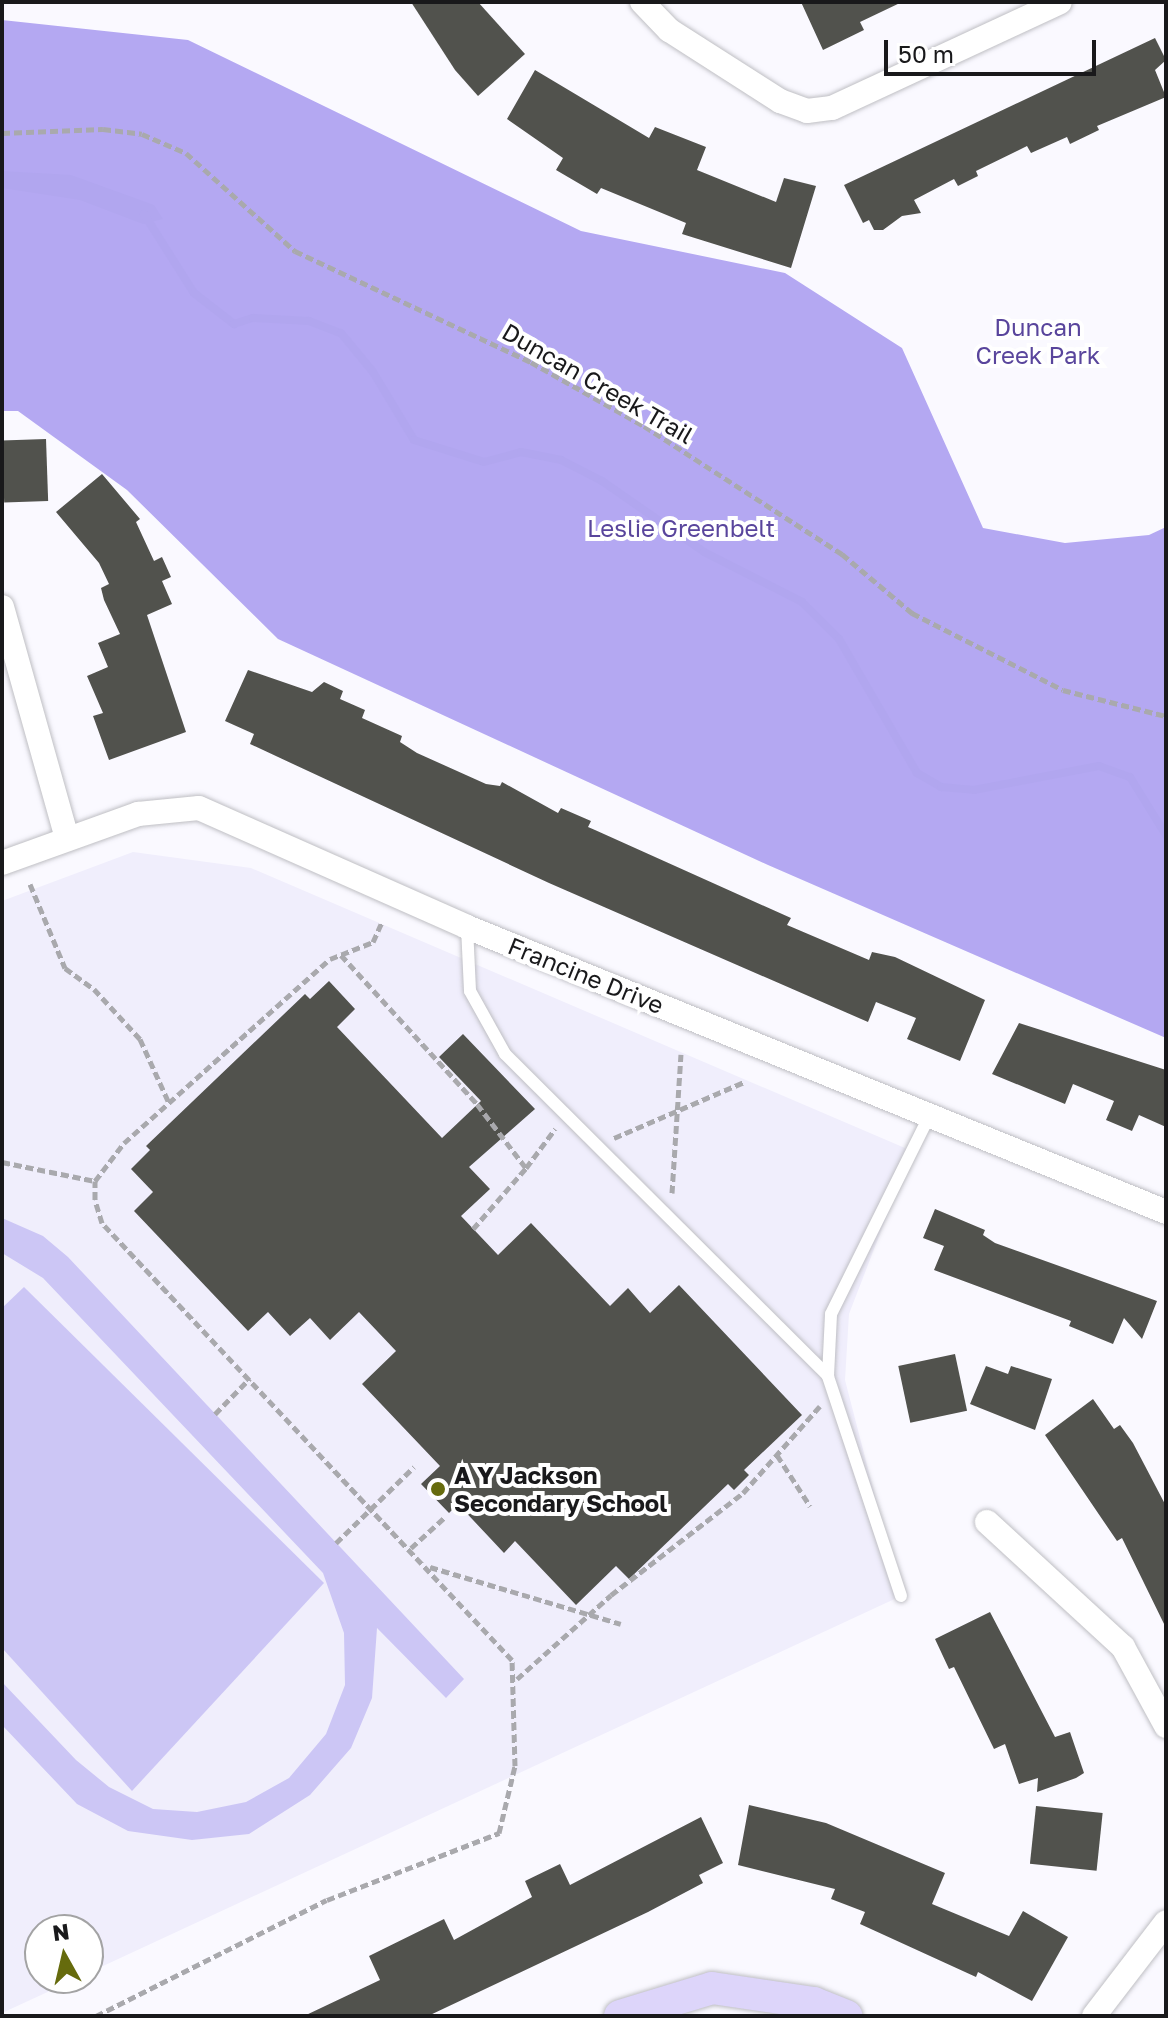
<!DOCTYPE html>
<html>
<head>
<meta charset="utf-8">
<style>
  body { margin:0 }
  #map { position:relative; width:1168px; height:2018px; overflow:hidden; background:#faf9ff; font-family:"Golos Text",sans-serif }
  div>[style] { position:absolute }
  .built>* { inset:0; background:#f0eefc }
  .green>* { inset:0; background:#ccc6f5 }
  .forest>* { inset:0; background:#b4a8f2 }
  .water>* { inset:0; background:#b1a6ef }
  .stream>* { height:8px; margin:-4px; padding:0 4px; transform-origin:4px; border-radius:4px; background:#b1a6ef }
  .building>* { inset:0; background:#51524d; transform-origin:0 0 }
  .path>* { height:5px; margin-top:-2.5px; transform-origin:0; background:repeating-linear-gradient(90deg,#a9a9ad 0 8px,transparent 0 12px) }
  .roads { filter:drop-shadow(0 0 2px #bfbfc4) drop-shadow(0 0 2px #bfbfc4) }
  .lane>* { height:12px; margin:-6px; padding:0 6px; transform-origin:6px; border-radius:6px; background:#fff }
  .street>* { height:24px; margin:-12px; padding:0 12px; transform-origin:12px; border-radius:12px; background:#fff }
  .secondary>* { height:32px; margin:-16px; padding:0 16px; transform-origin:16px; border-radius:16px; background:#ddd5fa }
  .dots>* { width:22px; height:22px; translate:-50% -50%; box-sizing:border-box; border:4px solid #fff; border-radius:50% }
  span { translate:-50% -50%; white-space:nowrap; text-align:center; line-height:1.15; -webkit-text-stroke:8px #fff; paint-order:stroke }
  .park-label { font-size:24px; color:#59459c }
  .street-label { font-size:24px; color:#19191b }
  .poi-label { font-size:24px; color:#19191b; font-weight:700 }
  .left { translate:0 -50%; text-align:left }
  .frame { position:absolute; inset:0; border:4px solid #19191b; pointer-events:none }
  .north { position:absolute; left:24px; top:1914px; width:80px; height:80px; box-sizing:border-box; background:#fff; border:2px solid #a3a3a4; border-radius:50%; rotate:352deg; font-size:22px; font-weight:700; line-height:32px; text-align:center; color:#19191b }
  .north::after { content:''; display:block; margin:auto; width:28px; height:36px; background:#666b0d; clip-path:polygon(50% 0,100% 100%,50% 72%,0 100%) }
  .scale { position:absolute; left:884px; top:40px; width:212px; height:36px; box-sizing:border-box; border:4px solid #19191b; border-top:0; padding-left:10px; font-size:24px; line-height:28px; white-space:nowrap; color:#19191b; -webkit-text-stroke:6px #fff; paint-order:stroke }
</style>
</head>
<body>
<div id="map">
  <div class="built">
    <div style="clip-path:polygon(133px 852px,251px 868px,912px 1151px,849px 1314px,845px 1380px,901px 1596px,88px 1973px,88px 1930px,40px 1930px,40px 1978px,78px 1978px,2px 2013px,2px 901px)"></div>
  </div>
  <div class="green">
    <div style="clip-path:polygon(2px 1218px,43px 1236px,68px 1257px,464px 1679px,446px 1698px,377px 1628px,372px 1698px,351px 1748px,310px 1795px,249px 1834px,192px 1840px,128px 1831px,77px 1804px,2px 1725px,2px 1682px,76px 1760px,109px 1787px,153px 1809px,197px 1812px,246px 1802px,289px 1778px,326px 1734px,345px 1685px,344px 1633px,323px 1573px,43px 1278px,2px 1253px)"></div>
    <div style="clip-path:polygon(24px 1287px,324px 1583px,132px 1791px,2px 1648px,2px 1308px)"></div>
  </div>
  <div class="forest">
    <div style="clip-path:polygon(2px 20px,188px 40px,581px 231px,785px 273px,902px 348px,983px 528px,1065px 543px,1149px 535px,1166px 527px,1166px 1038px,768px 865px,278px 639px,127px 490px,18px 411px,2px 411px)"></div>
  </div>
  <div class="water">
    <div style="clip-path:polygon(2px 171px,71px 175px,154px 205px,163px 219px,143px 224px,80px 200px,2px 188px)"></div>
  </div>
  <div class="stream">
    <div style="left:144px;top:214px;width:93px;rotate:57.7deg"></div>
    <div style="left:194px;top:293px;width:51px;rotate:37.8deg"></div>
    <div style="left:234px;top:324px;width:20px;rotate:-18deg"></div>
    <div style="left:253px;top:318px;width:56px;rotate:3.1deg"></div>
    <div style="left:309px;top:321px;width:34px;rotate:21deg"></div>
    <div style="left:341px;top:333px;width:50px;rotate:50.6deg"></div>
    <div style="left:373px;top:372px;width:79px;rotate:58.9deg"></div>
    <div style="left:414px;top:440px;width:73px;rotate:17.4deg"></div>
    <div style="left:484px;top:462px;width:38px;rotate:-15deg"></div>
    <div style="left:521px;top:452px;width:41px;rotate:11.3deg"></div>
    <div style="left:561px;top:460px;width:46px;rotate:27.1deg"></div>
    <div style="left:602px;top:481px;width:124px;rotate:34.8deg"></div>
    <div style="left:704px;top:552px;width:110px;rotate:27deg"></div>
    <div style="left:802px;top:602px;width:52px;rotate:45deg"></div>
    <div style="left:839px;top:639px;width:155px;rotate:59.8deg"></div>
    <div style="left:917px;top:773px;width:28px;rotate:30deg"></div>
    <div style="left:941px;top:787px;width:33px;rotate:5deg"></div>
    <div style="left:974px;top:790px;width:127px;rotate:-10.9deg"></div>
    <div style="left:1099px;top:766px;width:33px;rotate:20deg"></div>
    <div style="left:1130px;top:777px;width:68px;rotate:58.2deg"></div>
  </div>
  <div class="building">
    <div style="clip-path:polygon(411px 2px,478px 2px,525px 54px,478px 96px,455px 70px)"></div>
    <div style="clip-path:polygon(801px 2px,902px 2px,860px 22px,864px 30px,823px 50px)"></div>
    <div style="clip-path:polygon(1155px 38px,1166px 60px,1155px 70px,1166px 97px,1097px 126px,1099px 130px,1070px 144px,1067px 137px,1031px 153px,1027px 146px,976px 171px,978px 176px,958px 186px,954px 179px,914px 200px,921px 213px,902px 216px,883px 230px,874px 230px,869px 220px,863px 223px,844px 185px)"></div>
    <div style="clip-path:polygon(535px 70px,649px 138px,655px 127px,706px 147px,697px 170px,776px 202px,784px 178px,816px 186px,791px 268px,682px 234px,686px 223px,601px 188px,597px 194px,556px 170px,563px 158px,507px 119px)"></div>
    <div style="left:46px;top:439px;width:62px;height:44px;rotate:88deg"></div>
    <div style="clip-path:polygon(102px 474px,140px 519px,136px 522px,154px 561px,162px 557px,171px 577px,162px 581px,172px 604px,147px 615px,186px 732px,109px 760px,93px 716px,103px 713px,87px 676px,108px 667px,98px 643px,120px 634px,104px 600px,101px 588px,109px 584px,99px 563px,56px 512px)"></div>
    <div style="clip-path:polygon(248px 670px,312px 692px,324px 682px,343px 691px,340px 699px,365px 710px,362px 718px,402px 736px,400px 742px,417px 753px,486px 784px,500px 786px,502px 782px,558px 813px,561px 808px,591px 821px,588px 827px,595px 830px,791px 918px,787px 925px,869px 960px,872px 952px,895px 957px,985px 1000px,960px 1061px,907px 1039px,916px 1018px,876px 1002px,868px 1022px,549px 883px,250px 744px,254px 734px,225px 721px)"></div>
    <div style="clip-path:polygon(329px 981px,355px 1009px,337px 1027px,442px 1138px,481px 1101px,439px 1057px,463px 1034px,535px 1109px,469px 1167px,490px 1189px,461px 1216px,498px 1255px,531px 1223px,610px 1306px,628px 1288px,650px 1313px,679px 1285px,802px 1415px,744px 1470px,749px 1475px,734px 1490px,728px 1484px,629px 1579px,616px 1566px,576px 1605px,515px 1541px,504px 1553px,458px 1504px,449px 1513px,421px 1484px,440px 1466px,362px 1384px,396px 1351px,359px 1312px,330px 1340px,310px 1318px,290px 1336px,268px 1312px,248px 1331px,134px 1211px,153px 1192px,131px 1169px,150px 1150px,146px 1146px,305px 994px,310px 999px)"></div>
    <div style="clip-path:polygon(1019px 1023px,1166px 1070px,1166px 1127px,1139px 1115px,1132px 1131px,1106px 1120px,1114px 1101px,1073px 1084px,1065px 1104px,992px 1074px)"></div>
    <div style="clip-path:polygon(935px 1209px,985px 1230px,983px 1235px,995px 1243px,1157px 1301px,1142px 1339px,1124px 1318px,1113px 1344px,1069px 1326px,1071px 1321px,934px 1270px,944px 1246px,923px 1238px)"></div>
    <div style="left:955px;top:1354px;width:58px;height:58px;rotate:78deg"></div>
    <div style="clip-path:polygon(986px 1366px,1008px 1374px,1011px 1366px,1052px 1379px,1035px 1430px,970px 1404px)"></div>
    <div style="clip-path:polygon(1093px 1399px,1114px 1429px,1120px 1425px,1133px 1443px,1166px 1506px,1166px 1628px,1122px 1538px,1117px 1541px,1045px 1435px)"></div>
    <div style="clip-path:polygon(990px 1612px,1055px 1737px,1070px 1732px,1084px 1773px,1076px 1778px,1037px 1792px,1038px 1778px,1019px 1784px,1005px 1744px,994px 1749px,954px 1667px,949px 1669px,935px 1639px)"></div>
    <div style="clip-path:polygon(749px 1805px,826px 1823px,945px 1873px,932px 1904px,1009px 1936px,1023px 1911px,1068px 1937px,1032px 2001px,978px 1972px,976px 1977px,860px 1924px,865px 1912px,831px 1899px,835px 1889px,738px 1865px)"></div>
    <div style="left:1036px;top:1806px;width:67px;height:58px;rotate:6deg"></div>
    <div style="clip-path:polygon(701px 1817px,723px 1863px,699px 1875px,703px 1883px,648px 1912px,428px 2016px,304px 2016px,380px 1980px,369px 1956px,444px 1919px,454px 1940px,532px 1897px,525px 1881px,560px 1864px,570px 1885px)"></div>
  </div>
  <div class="path">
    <div style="left:2px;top:133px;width:101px;rotate:-2.3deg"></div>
    <div style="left:103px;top:129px;width:39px;rotate:7deg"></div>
    <div style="left:142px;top:134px;width:48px;rotate:23.4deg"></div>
    <div style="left:186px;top:153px;width:147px;rotate:42deg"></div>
    <div style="left:295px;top:251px;width:261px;rotate:25.2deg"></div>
    <div style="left:531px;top:362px;width:130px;rotate:29.5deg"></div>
    <div style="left:644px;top:426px;width:236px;rotate:32.9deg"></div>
    <div style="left:842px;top:554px;width:92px;rotate:40.1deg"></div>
    <div style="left:912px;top:613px;width:169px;rotate:27deg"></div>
    <div style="left:1063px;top:690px;width:106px;rotate:14.2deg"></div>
    <div style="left:30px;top:884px;width:91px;rotate:67.4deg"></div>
    <div style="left:65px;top:968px;width:36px;rotate:36deg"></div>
    <div style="left:94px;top:989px;width:68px;rotate:47.4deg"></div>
    <div style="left:140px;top:1039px;width:70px;rotate:65.6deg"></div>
    <div style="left:341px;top:955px;width:202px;rotate:47.6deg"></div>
    <div style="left:477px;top:1104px;width:81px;rotate:52.6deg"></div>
    <div style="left:526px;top:1168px;width:49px;rotate:-53.4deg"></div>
    <div style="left:614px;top:1138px;width:142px;rotate:-23.3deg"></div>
    <div style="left:2px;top:1162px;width:95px;rotate:11.5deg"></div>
    <div style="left:672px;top:1193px;width:139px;rotate:-86.3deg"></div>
    <div style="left:473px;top:1229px;width:81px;rotate:-49deg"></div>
    <div style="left:215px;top:1414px;width:50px;rotate:-45.8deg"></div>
    <div style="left:777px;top:1455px;width:61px;rotate:57.1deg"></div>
    <div style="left:336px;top:1543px;width:109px;rotate:-44.3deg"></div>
    <div style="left:411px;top:1548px;width:45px;rotate:-42.3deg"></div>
    <div style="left:430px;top:1567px;width:199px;rotate:16.6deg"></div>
    <div style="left:517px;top:1679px;width:126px;rotate:-41.8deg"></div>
    <div style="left:611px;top:1595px;width:167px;rotate:-37.7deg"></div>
    <div style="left:743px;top:1493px;width:116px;rotate:-48.5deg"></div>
    <div style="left:96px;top:2016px;width:258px;rotate:-26.7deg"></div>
    <div style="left:327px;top:1900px;width:185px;rotate:-21.3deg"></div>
    <div style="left:499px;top:1833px;width:69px;rotate:-76.6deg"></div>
    <div style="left:515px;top:1766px;width:106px;rotate:-91.6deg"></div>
    <div style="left:512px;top:1660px;width:599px;rotate:-133.17deg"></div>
    <div style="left:102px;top:1223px;width:24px;rotate:-107deg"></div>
    <div style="left:95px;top:1200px;width:19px;rotate:-90deg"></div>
    <div style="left:95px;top:1181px;width:48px;rotate:-52.7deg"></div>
    <div style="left:124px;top:1143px;width:276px;rotate:-41.8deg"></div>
    <div style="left:330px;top:959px;width:46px;rotate:-21.6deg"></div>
    <div style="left:373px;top:942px;width:22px;rotate:-66deg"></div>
  </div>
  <div class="roads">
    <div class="lane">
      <div style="left:467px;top:927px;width:64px;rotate:87.3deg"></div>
      <div style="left:470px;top:991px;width:72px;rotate:60.9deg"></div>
      <div style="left:505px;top:1054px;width:456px;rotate:44.9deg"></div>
      <div style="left:901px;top:1596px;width:232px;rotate:-108.4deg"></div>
      <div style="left:828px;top:1376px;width:62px;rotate:-87.2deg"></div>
      <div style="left:831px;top:1314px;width:222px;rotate:-63.6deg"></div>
    </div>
    <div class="street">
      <div style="left:642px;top:2px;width:39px;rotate:46deg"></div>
      <div style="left:669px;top:30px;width:132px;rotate:32.6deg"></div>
      <div style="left:780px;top:101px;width:29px;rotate:20deg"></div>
      <div style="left:807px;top:111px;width:25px;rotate:-7deg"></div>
      <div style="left:832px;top:108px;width:251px;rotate:-24.9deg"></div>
      <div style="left:2px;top:607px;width:241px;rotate:74.3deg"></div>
      <div style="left:2px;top:863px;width:145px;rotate:-19.8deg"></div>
      <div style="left:138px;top:814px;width:61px;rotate:-5.6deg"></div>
      <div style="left:199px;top:808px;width:293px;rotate:23.9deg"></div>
      <div style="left:467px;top:927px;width:755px;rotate:22.18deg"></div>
      <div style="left:987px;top:1522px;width:185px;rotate:42.6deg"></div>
      <div style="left:1123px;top:1647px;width:90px;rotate:61.4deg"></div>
      <div style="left:1094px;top:2016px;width:118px;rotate:-52.5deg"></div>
    </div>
    <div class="secondary">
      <div style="left:620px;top:2016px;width:96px;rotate:-16.9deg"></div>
      <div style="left:712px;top:1988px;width:103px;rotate:8.4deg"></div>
      <div style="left:814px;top:2003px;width:35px;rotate:22deg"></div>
    </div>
  </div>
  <div class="dots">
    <div style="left:438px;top:1489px;background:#666b0d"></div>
  </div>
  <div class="park-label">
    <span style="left:1038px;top:341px">Duncan<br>Creek Park</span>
    <span style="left:681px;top:528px">Leslie Greenbelt</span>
  </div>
  <div class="street-label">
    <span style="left:598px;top:383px;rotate:30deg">Duncan Creek Trail</span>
    <span style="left:586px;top:975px;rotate:22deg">Francine Drive</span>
  </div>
  <div class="poi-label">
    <span class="left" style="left:454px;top:1489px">A Y Jackson<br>Secondary School</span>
  </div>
  <div class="frame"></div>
  <div class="north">N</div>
  <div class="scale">50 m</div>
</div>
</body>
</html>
